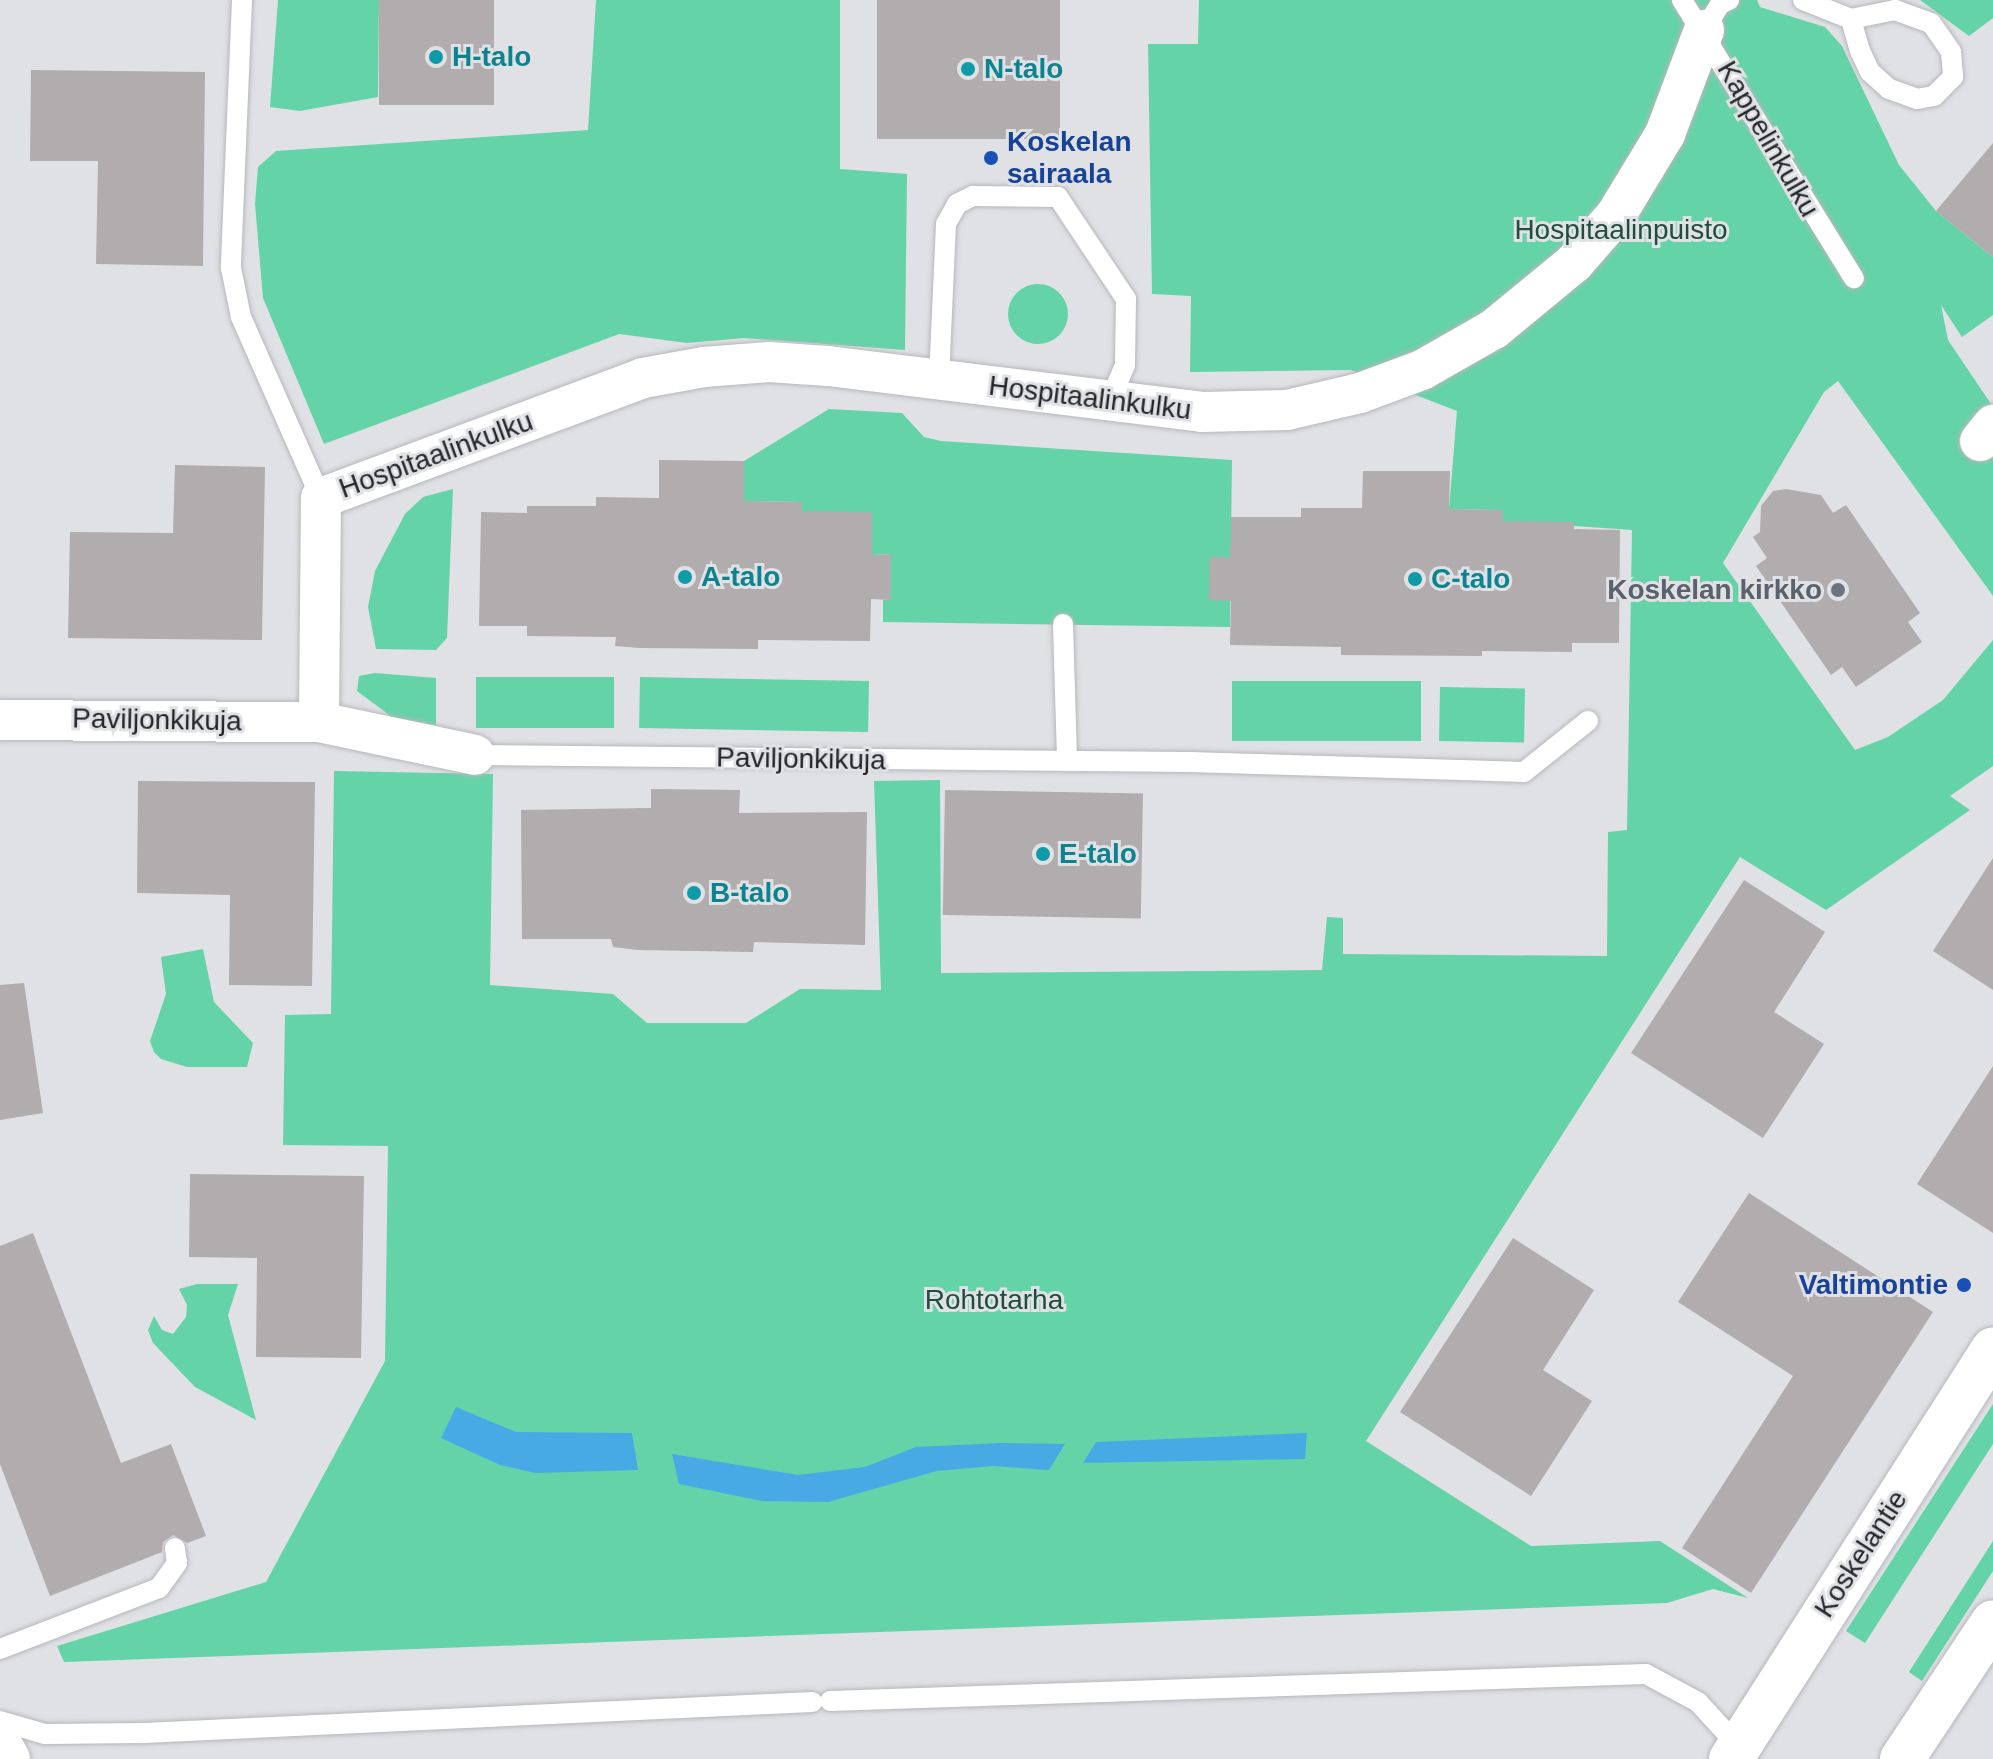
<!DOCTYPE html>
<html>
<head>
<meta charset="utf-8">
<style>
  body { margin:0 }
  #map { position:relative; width:1993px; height:1759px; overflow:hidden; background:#e0e1e5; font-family:Helvetica,sans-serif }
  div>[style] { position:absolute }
  .green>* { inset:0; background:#64d3a7; transform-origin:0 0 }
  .round { border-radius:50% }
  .water>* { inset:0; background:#48aae4 }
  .building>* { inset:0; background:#b1acad; transform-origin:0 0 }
  .roads { filter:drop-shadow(0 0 2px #b6b7bc) drop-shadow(0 0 2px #b6b7bc) }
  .lane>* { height:20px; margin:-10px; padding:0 10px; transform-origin:10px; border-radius:10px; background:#fff }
  .street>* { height:40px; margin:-20px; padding:0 20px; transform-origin:20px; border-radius:20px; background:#fff }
  .secondary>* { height:44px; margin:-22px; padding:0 22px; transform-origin:22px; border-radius:22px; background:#fff }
  .primary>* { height:44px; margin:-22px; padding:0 22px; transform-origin:22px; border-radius:22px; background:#fff }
  .dots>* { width:22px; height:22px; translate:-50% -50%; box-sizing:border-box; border:4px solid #e0e1e5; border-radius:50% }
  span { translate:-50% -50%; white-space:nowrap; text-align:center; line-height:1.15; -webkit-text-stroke:6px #e0e1e5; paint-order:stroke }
  .culture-label { font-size:28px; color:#0d838f; font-weight:700 }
  .left { translate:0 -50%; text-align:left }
  .street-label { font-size:28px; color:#242527 }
  .transit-label { font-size:28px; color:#164399; font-weight:700 }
  .right { translate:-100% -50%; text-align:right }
  .park-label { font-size:28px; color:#1f4f3c }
  .worship-label { font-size:28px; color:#5b616d; font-weight:700 }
</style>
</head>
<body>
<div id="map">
  <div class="green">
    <div style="clip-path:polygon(278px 0,379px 0,378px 97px,300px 111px,270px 107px)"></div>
    <div style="clip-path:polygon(596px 0,840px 0,840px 169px,907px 174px,905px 350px,744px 338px,687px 343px,619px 334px,324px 444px,263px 298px,255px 204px,258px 167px,276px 151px,588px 130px)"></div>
    <div style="clip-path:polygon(1199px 0,1757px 0,1760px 7px,1825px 27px,1842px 46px,1899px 165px,1936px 211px,1993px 257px,1993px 315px,1962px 337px,1941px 305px,1948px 340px,1993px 407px,1993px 596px,1838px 381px,1824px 392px,1723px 563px,1855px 750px,1888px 737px,1943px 700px,1993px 640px,1993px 766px,1950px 796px,1970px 810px,1826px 910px,1740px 857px,1366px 1441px,1531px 1546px,1660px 1541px,1748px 1598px,1713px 1589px,1667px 1603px,64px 1662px,57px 1646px,266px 1582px,385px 1361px,388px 1146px,283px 1145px,285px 1015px,331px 1014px,334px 771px,493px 774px,490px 985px,613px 994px,647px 1023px,746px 1023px,800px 989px,881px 990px,874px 781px,940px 780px,941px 973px,1322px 970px,1327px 917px,1343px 918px,1343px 954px,1607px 956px,1608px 832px,1627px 830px,1632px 530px,1503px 521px,1502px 510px,1449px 509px,1457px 411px,1351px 370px,1190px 372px,1191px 296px,1152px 294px,1148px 44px,1198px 44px)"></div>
    <div style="clip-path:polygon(1920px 0,1993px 0,1993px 18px,1969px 36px)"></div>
    <div class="round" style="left:1008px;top:284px;width:60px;height:60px"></div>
    <div style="clip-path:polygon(829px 409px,902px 413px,924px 437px,941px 441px,1232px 460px,1230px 627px,883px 622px,883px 600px,891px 599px,891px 554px,872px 555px,802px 511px,801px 502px,744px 501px,744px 461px)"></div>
    <div style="clip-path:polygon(453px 489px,447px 638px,436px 650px,376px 649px,368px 607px,375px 571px,405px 514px,423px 497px)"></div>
    <div style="clip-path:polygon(375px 673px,436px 678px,436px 725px,392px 717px,357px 691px,359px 676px)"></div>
    <div style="left:476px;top:677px;width:138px;height:51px"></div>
    <div style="left:640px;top:677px;width:229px;height:51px;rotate:1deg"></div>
    <div style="left:1232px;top:681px;width:189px;height:60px"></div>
    <div style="left:1440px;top:687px;width:85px;height:54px;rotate:1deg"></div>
    <div style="clip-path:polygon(203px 949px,214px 1002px,253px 1043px,247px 1067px,187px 1067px,161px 1059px,154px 1052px,150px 1041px,166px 994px,161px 957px)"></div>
    <div style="clip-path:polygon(197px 1284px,238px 1284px,228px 1315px,256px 1420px,195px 1387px,153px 1343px,148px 1330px,154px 1316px,162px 1330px,173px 1334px,186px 1317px,187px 1305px,179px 1289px)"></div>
    <div style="clip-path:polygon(1993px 1404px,1993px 1444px,1865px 1643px,1846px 1631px)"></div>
    <div style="clip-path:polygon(1993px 1541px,1993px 1571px,1922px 1681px,1909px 1672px)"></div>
  </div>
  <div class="water">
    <div style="clip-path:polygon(456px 1407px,516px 1432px,632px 1433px,638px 1470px,535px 1473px,500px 1465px,441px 1438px)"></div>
    <div style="clip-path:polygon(1307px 1433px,1305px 1459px,1083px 1463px,1096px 1442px)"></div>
    <div style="clip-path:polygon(1000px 1443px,1065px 1444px,1049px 1470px,993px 1466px,937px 1471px,828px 1502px,762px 1501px,679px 1484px,672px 1454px,798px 1475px,865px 1467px,916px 1447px)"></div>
  </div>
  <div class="building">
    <div style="left:379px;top:0;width:115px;height:105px"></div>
    <div style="left:877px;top:0;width:183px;height:139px"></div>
    <div style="clip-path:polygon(31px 70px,205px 72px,203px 266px,96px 264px,98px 161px,30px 161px)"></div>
    <div style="clip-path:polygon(1993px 143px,1993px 257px,1936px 211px)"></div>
    <div style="clip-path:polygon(659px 460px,744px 461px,744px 501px,802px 502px,802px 511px,872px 512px,872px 555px,891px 554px,891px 600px,871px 599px,870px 641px,758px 640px,758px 649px,640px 648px,615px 646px,616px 637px,527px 636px,527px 626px,479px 626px,481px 512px,527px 513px,527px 506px,596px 506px,596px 497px,659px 498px)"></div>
    <div style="clip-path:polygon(175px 465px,265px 467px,262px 640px,68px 638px,70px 532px,173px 533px)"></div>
    <div style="clip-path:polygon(1363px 471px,1450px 471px,1449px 509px,1503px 510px,1503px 521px,1574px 522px,1574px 529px,1620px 530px,1619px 643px,1572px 643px,1572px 652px,1482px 651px,1482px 656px,1341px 655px,1341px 647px,1230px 645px,1231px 601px,1209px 600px,1210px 557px,1230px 557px,1231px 517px,1301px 517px,1301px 508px,1362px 508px)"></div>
    <div style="clip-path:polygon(1786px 489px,1821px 495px,1833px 513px,1846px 505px,1920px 613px,1908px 622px,1922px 642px,1856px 687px,1842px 667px,1831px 675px,1756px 566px,1767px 558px,1753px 537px,1760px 532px,1761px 506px,1773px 491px)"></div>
    <div style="clip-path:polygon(138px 781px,315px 782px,312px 986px,229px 985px,230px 895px,137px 893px)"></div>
    <div style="clip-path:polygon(651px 789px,740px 790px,739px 813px,867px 812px,865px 945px,754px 942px,753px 952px,638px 950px,613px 947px,611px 939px,522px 939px,521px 810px,651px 808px)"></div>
    <div style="left:945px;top:790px;width:198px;height:125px;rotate:1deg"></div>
    <div style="clip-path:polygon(1993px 858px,1993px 990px,1933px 951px)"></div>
    <div style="clip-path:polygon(1744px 880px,1825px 932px,1774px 1012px,1824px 1044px,1763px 1138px,1631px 1053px)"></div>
    <div style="clip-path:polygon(24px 983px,43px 1113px,0 1120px,0 985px)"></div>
    <div style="clip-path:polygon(1993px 1066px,1993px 1233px,1917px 1184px)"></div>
    <div style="clip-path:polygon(190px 1174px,364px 1176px,361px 1358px,256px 1357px,257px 1258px,189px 1257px)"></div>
    <div style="clip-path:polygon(1749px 1193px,1933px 1312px,1751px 1593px,1682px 1548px,1793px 1376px,1678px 1302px)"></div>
    <div style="clip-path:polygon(33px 1233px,121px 1463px,171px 1444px,206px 1536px,187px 1543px,173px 1535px,163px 1542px,162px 1552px,50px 1596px,0 1464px,0 1246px)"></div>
    <div style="clip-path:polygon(1513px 1238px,1594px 1290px,1543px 1370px,1592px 1401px,1531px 1496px,1400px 1412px)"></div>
  </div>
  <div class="roads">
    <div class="lane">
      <div style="left:242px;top:0;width:268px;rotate:92.4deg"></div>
      <div style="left:231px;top:268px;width:50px;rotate:78.5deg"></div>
      <div style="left:241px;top:317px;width:198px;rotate:66.2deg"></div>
      <div style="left:1682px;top:0;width:327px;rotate:58.3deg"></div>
      <div style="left:1803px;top:0;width:52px;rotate:21.6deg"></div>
      <div style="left:1895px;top:10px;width:38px;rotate:20deg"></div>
      <div style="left:1931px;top:23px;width:35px;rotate:55deg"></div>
      <div style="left:1951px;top:52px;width:25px;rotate:85deg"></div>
      <div style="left:1953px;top:77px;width:27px;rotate:135deg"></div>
      <div style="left:1934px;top:96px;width:17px;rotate:170deg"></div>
      <div style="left:1917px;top:99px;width:30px;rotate:-160deg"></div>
      <div style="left:1889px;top:89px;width:25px;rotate:-138deg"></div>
      <div style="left:1870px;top:72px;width:23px;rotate:-115deg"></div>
      <div style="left:1860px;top:51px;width:33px;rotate:-106deg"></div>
      <div style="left:1851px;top:19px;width:45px;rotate:-11.6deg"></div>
      <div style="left:1704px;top:30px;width:31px;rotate:-58deg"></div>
      <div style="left:1720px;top:4px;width:10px;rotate:-24deg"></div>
      <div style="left:939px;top:378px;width:154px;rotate:-87.4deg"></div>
      <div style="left:946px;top:224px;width:23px;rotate:-61deg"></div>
      <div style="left:957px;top:204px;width:18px;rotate:-27deg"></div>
      <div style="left:973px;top:196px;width:85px;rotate:0.7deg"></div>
      <div style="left:1058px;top:197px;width:123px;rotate:56.3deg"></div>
      <div style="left:1126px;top:299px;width:66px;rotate:90.9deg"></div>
      <div style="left:1125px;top:365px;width:41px;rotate:112.8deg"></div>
      <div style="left:1063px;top:624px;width:137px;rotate:88.3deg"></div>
      <div style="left:475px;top:755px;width:714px;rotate:0.56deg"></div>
      <div style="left:1189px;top:762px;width:335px;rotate:1.7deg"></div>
      <div style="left:1524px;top:772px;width:82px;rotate:-38.6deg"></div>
      <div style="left:0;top:1649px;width:170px;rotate:-21deg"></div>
      <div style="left:159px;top:1588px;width:31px;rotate:-54deg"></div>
      <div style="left:177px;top:1563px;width:15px;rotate:-98deg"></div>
      <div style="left:830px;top:1701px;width:816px;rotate:-1.9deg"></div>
      <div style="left:1646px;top:1674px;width:59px;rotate:28.3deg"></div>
      <div style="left:1698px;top:1702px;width:65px;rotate:47.5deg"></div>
      <div style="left:0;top:1721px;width:47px;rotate:16.1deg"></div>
      <div style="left:45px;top:1734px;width:99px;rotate:-0.6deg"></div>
      <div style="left:144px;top:1733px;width:669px;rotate:-2.66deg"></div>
    </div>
    <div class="street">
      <div style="left:1980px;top:441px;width:21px;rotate:-51deg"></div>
      <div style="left:0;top:720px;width:319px;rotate:0.4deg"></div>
      <div style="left:319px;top:722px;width:159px;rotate:11.9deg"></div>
      <div style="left:319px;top:722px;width:224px;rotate:-89.5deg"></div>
      <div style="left:321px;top:498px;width:344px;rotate:-20.4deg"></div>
      <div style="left:643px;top:378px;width:62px;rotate:-10.2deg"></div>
      <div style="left:704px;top:367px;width:65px;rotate:-4.4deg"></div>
      <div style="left:769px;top:362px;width:59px;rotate:3.9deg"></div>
      <div style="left:828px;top:366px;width:377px;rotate:7deg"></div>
      <div style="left:1202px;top:412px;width:85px;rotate:-1.3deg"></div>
      <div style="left:1287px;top:410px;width:75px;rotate:-13.1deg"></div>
      <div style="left:1360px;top:393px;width:66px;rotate:-20.4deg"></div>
      <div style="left:1422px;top:370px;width:83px;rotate:-29.7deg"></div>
      <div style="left:1494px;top:329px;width:104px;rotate:-39.5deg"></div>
      <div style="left:1574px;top:263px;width:64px;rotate:-48.8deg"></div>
      <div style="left:1616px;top:215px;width:95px;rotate:-58.8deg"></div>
      <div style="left:1665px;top:134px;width:111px;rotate:-69.4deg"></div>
    </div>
    <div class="secondary">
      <div style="left:0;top:1745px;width:16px;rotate:60deg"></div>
    </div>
    <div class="primary">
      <div style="left:1731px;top:1759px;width:486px;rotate:-57.4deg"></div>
      <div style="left:1902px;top:1759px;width:164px;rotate:-56.4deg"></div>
    </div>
  </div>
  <div class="dots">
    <div style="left:436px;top:57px;background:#0f9aa8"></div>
    <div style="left:968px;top:69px;background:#0f9aa8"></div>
    <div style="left:991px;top:158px;background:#1a4fb4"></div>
    <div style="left:685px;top:577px;background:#0f9aa8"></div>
    <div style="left:1415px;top:579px;background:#0f9aa8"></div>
    <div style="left:1838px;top:590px;background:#6b7280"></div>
    <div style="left:1043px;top:854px;background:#0f9aa8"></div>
    <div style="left:694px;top:893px;background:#0f9aa8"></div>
    <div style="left:1964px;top:1285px;background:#1a4fb4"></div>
  </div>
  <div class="culture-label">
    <span class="left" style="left:452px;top:57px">H-talo</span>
    <span class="left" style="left:984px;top:69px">N-talo</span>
    <span class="left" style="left:701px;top:577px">A-talo</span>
    <span class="left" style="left:1431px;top:579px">C-talo</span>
    <span class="left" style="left:1059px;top:854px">E-talo</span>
    <span class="left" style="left:710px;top:893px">B-talo</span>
  </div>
  <div class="street-label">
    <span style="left:1768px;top:139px;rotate:60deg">Kappelinkulku</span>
    <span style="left:1090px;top:398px;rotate:7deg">Hospitaalinkulku</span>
    <span style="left:436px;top:455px;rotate:-20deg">Hospitaalinkulku</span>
    <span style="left:157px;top:720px;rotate:1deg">Paviljonkikuja</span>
    <span style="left:801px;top:759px;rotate:1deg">Paviljonkikuja</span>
    <span style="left:1861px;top:1554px;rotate:-57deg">Koskelantie</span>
  </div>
  <div class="transit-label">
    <span class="left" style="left:1007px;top:158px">Koskelan<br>sairaala</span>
    <span class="right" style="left:1948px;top:1285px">Valtimontie</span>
  </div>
  <div class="park-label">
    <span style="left:1621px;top:230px">Hospitaalinpuisto</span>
    <span style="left:994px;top:1300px">Rohtotarha</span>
  </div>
  <div class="worship-label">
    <span class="right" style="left:1822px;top:590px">Koskelan kirkko</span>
  </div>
</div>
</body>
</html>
